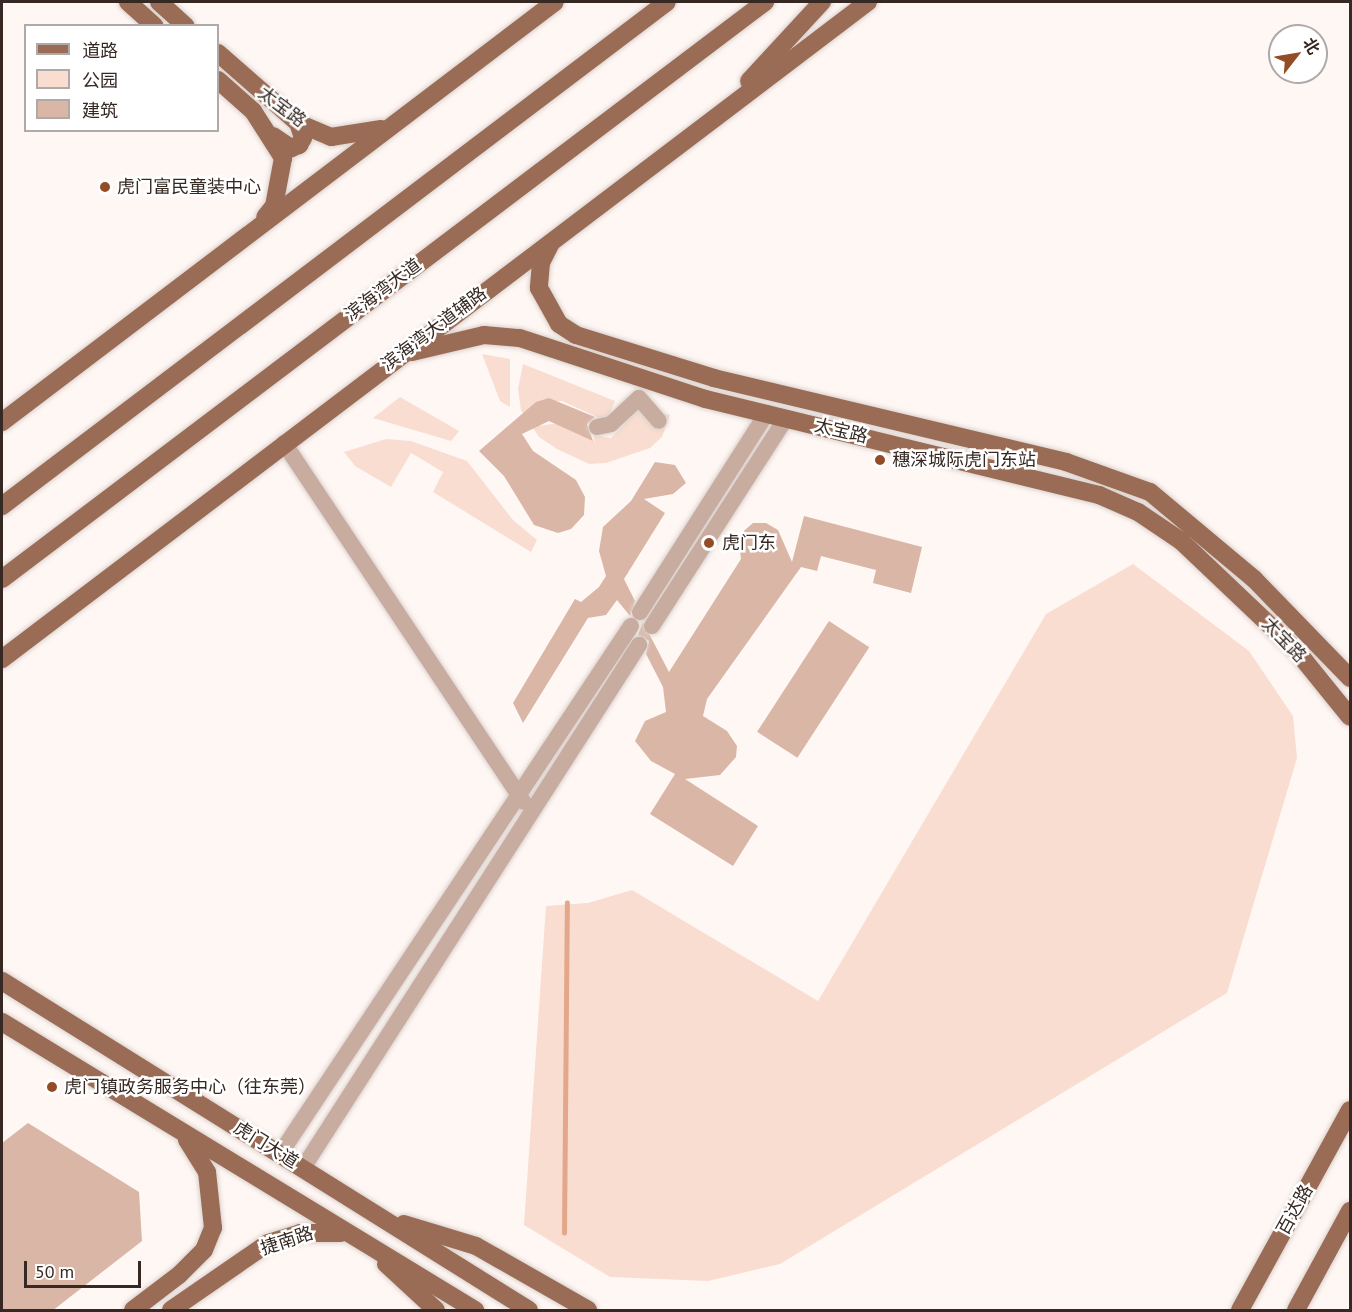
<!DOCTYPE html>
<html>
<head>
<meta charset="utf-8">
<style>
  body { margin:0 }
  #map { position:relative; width:1352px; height:1312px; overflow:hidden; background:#fff7f4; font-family:"PT Sans","Noto Sans SC",sans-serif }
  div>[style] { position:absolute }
  .green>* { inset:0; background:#f9ddd0 }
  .stream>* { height:4.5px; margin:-2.25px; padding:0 2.25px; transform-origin:2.25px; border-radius:2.25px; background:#e3a88b }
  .building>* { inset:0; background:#d9b6a5; transform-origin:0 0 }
  .roads { filter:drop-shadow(0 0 2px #dbd2ce) drop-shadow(0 0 2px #dbd2ce) }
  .minor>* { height:16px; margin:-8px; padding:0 8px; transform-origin:8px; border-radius:8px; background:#c7ac9f }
  .major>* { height:18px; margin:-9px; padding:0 9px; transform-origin:9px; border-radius:9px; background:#9a6c55 }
  .dots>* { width:16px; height:16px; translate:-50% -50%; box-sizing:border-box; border:3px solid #fff; border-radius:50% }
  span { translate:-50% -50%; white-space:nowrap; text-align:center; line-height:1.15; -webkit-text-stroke:5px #fff; paint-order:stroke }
  .street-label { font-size:18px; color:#362822 }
  .poi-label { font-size:18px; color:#362822 }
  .left { translate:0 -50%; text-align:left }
  .frame { position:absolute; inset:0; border:3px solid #362822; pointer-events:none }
  .legend { position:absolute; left:24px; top:24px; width:195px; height:108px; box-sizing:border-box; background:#fff; border:2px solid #afa9a7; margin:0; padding:8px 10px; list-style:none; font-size:18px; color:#362822 }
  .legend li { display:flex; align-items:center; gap:12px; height:30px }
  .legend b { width:30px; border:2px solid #afa9a7 }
  .north { position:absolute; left:1268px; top:24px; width:60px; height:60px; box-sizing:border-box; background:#fff; border:2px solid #afa9a7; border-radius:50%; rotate:59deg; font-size:16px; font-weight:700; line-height:24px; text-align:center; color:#362822 }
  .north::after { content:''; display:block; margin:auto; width:21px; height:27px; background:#934d26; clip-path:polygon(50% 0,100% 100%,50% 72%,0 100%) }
  .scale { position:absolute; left:24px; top:1261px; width:117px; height:27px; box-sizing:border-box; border:3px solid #362822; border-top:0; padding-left:8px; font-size:18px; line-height:21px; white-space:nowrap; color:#362822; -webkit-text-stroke:4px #fff; paint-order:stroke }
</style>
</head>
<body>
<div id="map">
  <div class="green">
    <div style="clip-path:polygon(482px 354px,510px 359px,510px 407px,500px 401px)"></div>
    <div style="clip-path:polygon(523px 364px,615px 401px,609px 415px,599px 418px,562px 401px,536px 402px,524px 414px,538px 426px,559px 423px,594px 441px,594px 435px,611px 438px,640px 408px,670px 415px,662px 437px,650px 448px,606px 463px,589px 464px,557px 449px,539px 437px,521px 410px,518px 389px)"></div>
    <div style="clip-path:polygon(400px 397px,459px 431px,451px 441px,373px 418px)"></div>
    <div style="clip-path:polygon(386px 439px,411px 441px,467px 461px,513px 520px,537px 540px,531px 552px,433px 492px,443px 472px,411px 453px,391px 487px,355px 466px,344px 452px)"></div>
    <div style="clip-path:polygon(1133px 564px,1249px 651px,1293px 716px,1297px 758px,1227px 993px,780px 1264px,708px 1281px,610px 1277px,524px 1225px,546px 906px,588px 903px,632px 890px,818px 1001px,1046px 614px)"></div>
  </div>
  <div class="stream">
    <div style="left:564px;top:1233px;width:330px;rotate:-89.5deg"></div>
  </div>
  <div class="building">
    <div style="clip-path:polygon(549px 398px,595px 417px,587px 424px,593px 441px,549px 421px,522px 434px,533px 451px,576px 480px,585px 497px,584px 515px,571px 529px,558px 533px,534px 525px,504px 476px,479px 451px,536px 402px)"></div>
    <div style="clip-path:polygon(655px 462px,675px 465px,686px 483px,673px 494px,644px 499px,665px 513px,624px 579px,635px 601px,630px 616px,617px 600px,606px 615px,588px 618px,523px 723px,513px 703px,575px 599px,581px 602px,599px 587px,606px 576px,599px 551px,603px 527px,631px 501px)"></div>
    <div style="clip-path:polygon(804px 516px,922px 547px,911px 593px,873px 583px,876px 570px,821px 556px,817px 571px,801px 567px,707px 699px,703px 716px,727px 731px,737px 746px,736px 757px,720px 775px,685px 779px,758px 826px,733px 866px,650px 814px,675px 774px,651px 761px,635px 741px,645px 721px,666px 712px,663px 687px,646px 654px,649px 641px,638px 635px,643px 622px,669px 672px,741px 559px,738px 536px,753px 523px,766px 523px,778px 530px,792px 562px)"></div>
    <div style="left:829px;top:621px;width:48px;height:132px;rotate:33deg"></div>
    <div style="clip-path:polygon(28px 1123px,139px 1192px,142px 1241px,52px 1311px,2px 1311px,2px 1143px)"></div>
  </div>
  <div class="roads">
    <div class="minor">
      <div style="left:597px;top:427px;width:14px;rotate:-12deg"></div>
      <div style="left:611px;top:424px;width:38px;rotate:-43deg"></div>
      <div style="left:639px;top:398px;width:30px;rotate:49deg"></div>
      <div style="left:284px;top:443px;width:431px;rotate:56.3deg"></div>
      <div style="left:640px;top:612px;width:236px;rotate:-57.5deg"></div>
      <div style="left:652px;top:626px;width:247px;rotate:-57.2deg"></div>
      <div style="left:280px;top:1154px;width:634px;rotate:-56.39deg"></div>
      <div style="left:303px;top:1168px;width:622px;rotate:-57.28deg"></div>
    </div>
    <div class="major">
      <div style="left:128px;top:2px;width:36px;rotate:42deg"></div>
      <div style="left:159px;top:2px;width:36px;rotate:42deg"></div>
      <div style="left:218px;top:53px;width:106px;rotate:41.2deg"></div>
      <div style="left:298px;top:123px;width:36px;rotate:23deg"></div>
      <div style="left:331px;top:137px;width:51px;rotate:-9.1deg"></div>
      <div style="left:218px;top:80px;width:47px;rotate:41.5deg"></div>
      <div style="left:253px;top:111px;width:56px;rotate:57.4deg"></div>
      <div style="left:283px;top:158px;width:49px;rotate:100.6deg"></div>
      <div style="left:274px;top:206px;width:14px;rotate:129deg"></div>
      <div style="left:749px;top:81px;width:108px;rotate:-47.3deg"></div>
      <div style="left:273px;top:136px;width:22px;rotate:34deg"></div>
      <div style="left:291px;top:148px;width:9px;rotate:-21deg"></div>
      <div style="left:299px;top:145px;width:8px;rotate:-60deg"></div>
      <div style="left:303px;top:138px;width:16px;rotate:-108deg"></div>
      <div style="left:551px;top:243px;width:22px;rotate:117deg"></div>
      <div style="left:541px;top:263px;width:25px;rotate:95deg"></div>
      <div style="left:539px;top:288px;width:41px;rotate:60.9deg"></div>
      <div style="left:559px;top:324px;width:20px;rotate:33deg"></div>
      <div style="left:576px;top:335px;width:145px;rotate:17.3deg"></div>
      <div style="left:714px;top:378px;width:362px;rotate:13.4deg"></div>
      <div style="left:1066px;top:462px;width:89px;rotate:19.7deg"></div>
      <div style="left:1150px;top:492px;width:136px;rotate:39.9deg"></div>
      <div style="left:1254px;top:579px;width:138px;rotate:45.9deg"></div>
      <div style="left:412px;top:352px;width:74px;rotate:-13.3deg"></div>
      <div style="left:484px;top:335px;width:36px;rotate:5deg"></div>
      <div style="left:520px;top:338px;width:195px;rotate:18.2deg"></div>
      <div style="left:705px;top:399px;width:406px;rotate:13.7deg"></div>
      <div style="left:1099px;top:495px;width:43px;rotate:23.6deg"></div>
      <div style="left:1138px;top:512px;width:52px;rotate:34deg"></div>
      <div style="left:1181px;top:541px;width:157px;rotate:43.5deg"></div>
      <div style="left:1295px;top:649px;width:87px;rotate:51deg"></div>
      <div style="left:2px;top:422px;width:694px;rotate:-37.22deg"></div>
      <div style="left:2px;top:506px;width:834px;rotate:-37.16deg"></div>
      <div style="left:2px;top:579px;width:957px;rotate:-37.1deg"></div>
      <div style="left:2px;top:659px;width:1087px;rotate:-37.19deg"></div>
      <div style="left:2px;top:981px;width:621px;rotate:31.98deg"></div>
      <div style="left:2px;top:1022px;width:554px;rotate:31.34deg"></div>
      <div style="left:404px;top:1224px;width:75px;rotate:17deg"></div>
      <div style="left:476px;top:1246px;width:129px;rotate:29.7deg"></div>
      <div style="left:386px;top:1264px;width:68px;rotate:42.6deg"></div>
      <div style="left:133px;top:1310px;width:58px;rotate:-37.3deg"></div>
      <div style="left:179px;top:1275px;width:35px;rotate:-45deg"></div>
      <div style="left:204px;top:1250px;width:24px;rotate:-68deg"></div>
      <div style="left:213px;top:1228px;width:56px;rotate:-96.1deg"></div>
      <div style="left:207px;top:1172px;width:38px;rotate:-122deg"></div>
      <div style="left:171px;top:1310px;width:118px;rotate:-34.6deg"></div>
      <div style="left:268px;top:1243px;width:34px;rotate:-17deg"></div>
      <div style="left:300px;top:1233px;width:41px"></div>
      <div style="left:1240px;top:1310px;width:228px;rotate:-61.2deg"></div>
      <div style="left:1296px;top:1310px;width:113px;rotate:-61.4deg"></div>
    </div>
  </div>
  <div class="dots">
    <div style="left:105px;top:187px;background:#934d26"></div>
    <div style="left:880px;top:460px;background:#934d26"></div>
    <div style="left:709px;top:543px;background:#934d26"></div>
    <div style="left:52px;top:1087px;background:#934d26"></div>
  </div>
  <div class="street-label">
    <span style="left:282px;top:107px;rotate:37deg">太宝路</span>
    <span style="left:383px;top:290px;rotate:-37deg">滨海湾大道</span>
    <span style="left:434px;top:329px;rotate:-37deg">滨海湾大道辅路</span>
    <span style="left:841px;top:431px;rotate:13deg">太宝路</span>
    <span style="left:1284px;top:640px;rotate:46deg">太宝路</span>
    <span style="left:266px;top:1145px;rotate:32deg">虎门大道</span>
    <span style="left:1295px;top:1210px;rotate:-61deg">百达路</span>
    <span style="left:287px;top:1241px;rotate:-18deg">捷南路</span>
  </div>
  <div class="poi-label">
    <span class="left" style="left:117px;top:187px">虎门富民童装中心</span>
    <span class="left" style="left:892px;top:460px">穗深城际虎门东站</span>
    <span class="left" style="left:722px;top:543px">虎门东</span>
    <span class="left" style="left:64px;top:1087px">虎门镇政务服务中心（往东莞）</span>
  </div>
  <div class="frame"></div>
  <ul class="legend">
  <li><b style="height:8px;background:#9a6c55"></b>道路</li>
  <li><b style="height:16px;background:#f9ddd0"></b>公园</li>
  <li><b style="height:16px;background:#d9b6a5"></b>建筑</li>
  </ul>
  <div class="north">北</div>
  <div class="scale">50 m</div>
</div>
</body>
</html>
